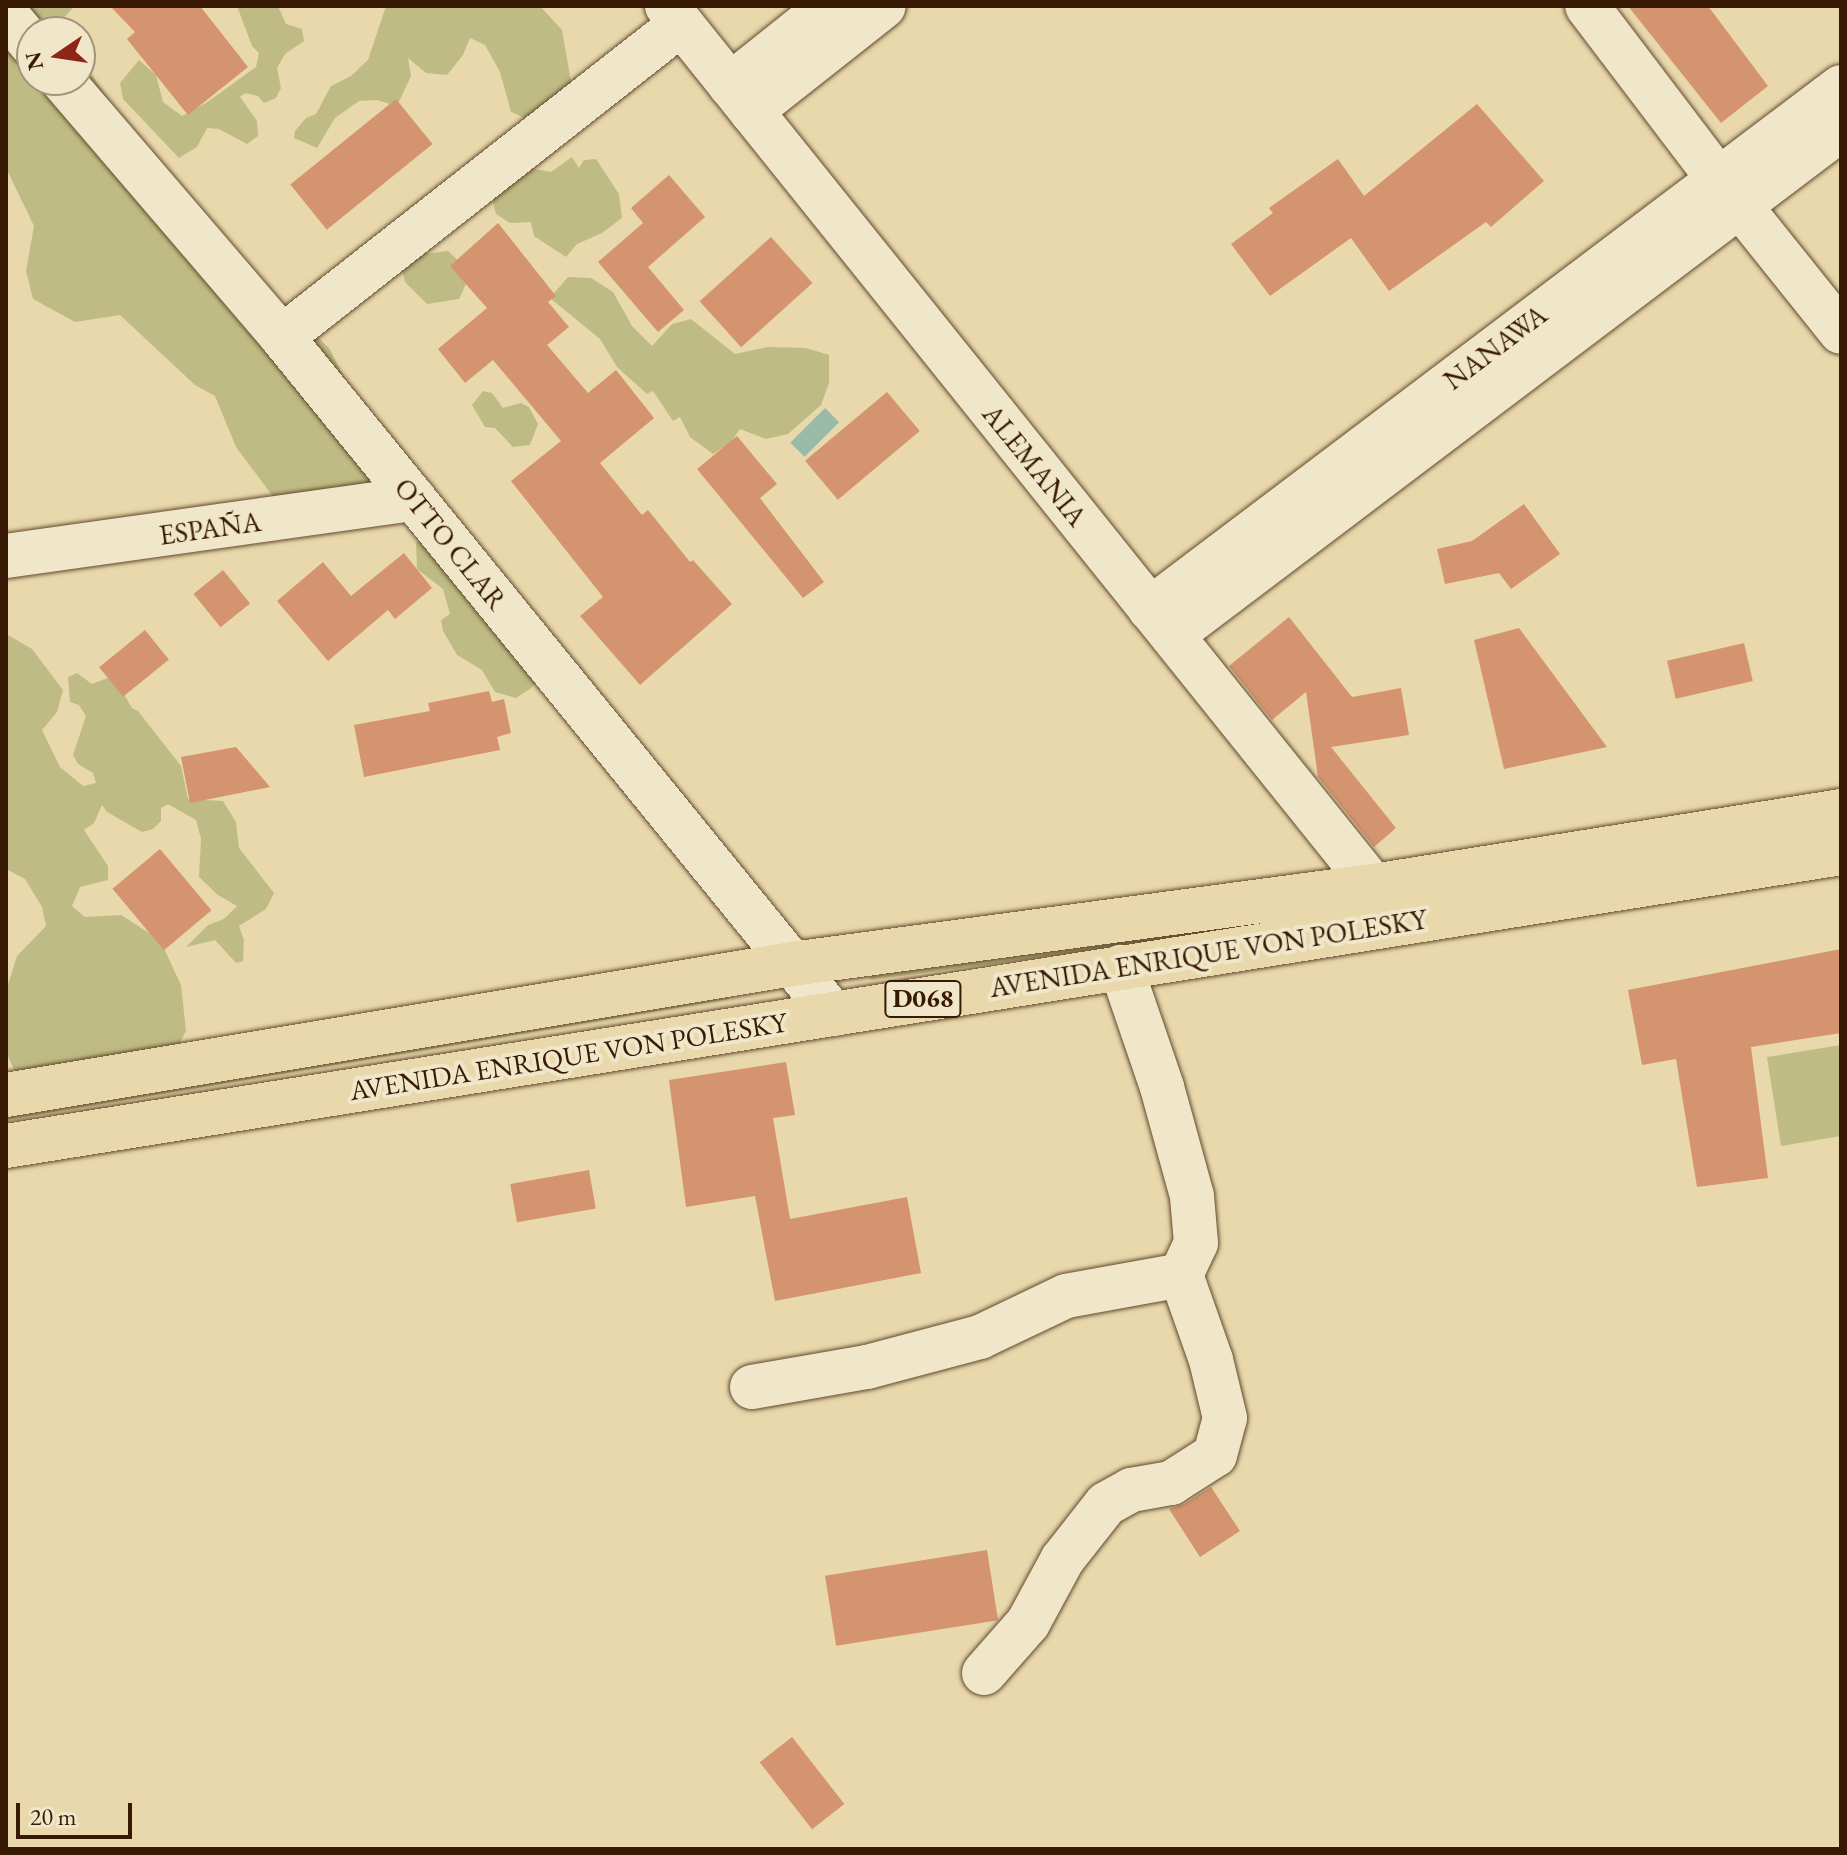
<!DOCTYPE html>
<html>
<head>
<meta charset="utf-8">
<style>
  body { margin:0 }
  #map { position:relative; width:1847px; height:1855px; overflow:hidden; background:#e8d8ac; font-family:"EB Garamond",serif }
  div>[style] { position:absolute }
  .green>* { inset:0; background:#bebc84 }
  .water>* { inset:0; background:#98baa7; transform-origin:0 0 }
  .building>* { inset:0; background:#d49470; transform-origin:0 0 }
  .roads { filter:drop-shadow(0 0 2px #64492d) drop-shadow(0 0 2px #64492d) }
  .minor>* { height:44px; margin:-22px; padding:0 22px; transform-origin:22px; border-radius:22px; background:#f0e6c9 }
  .major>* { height:44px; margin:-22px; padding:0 22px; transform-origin:22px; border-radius:22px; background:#e8d8ac }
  span { translate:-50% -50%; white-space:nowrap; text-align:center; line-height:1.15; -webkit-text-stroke:8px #f0e6c9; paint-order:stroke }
  .shield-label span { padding:2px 6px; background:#f0e6c9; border:2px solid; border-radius:6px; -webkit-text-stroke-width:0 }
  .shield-label { font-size:26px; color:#381903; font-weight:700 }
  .street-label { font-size:28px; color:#381903 }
  .frame { position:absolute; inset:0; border:8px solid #381903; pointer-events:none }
  .north { position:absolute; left:16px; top:16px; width:80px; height:80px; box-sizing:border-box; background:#f0e6c9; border:2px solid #a6947a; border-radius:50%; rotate:257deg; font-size:22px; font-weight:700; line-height:32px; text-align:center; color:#381903 }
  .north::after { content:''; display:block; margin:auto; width:28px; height:36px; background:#8f2418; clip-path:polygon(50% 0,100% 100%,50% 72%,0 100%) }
  .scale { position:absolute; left:16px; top:1803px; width:116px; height:36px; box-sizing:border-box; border:4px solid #381903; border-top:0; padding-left:10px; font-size:24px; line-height:28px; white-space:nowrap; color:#381903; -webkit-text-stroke:6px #f0e6c9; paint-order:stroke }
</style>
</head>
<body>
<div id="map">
  <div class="green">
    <div style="clip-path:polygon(6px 6px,75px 6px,50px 32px,32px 32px,32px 80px,80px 80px,80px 57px,126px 126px,267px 288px,329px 348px,385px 456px,370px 514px,292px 522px,236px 447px,215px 396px,195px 385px,120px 315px,75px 322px,33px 299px,26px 271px,34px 226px,6px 168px)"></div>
    <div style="clip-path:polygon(237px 6px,278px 6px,286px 24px,302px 29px,304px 41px,285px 54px,277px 68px,281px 88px,276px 98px,264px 103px,258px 96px,245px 93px,240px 97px,257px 121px,258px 136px,247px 144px,219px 129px,207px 128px,197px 147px,179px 158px,123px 99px,120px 83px,139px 60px,156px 75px,163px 102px,182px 116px,206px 103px,256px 67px,259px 53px,252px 46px)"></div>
    <div style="clip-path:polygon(386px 6px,540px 6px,562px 30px,573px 93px,539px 124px,511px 112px,500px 72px,485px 45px,470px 38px,463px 55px,447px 75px,426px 73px,408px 58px,411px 76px,397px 106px,377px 100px,359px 101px,335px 118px,317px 148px,294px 138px,295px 131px,306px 118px,316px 114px,331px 86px,351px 76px,368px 60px)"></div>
    <div style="clip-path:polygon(572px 157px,579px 168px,584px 160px,596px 159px,619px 194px,622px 218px,602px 233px,577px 244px,566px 257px,534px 236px,531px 222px,510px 223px,496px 214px,490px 191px,512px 165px,551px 172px)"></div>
    <div style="clip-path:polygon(448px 251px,471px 273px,459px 299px,427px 304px,405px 282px,402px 270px,424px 254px)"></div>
    <div style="clip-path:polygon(568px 277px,591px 278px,613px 292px,632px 326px,652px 346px,672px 324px,691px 319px,735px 354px,768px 347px,806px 348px,829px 355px,829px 383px,821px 405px,788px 434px,766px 439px,740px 429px,730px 443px,713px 454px,690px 437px,680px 417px,673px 421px,653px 391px,647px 394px,617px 367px,600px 339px,550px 298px)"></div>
    <div style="clip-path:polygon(483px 391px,492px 393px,503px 408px,521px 403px,529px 407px,538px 424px,530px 445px,513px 447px,495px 428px,485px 427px,472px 405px)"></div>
    <div style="clip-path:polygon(423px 536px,538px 680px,530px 689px,516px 698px,495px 692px,482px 670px,457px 655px,443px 631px,441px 620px,450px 614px,443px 589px,417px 569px,416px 543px)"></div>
    <div style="clip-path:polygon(6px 634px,32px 649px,63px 690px,57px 712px,42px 730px,60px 767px,83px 786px,96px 783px,93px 773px,78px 764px,73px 755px,86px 716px,79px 705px,70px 702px,68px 677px,77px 673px,92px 684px,113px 676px,132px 708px,138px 711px,181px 766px,188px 799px,223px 801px,236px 822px,239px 848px,274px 893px,266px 909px,239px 926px,244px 940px,243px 961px,236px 963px,215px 940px,186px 947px,208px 925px,224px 919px,237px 906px,218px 895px,199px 877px,201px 839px,196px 820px,168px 804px,161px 808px,161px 821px,153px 829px,142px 832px,107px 812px,102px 805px,94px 823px,84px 830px,108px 866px,108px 880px,80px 887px,72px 906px,85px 917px,121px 915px,160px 940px,181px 985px,186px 1031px,160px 1079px,24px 1091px,7px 1054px,6px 991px,17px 956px,46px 926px,42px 907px,25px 879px,6px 869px)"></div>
    <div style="clip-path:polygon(1346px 909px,1347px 917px,871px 980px,868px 975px)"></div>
    <div style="clip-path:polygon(730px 994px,729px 999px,6px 1120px,6px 1112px)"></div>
    <div style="clip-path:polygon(1841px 1045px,1841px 1136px,1781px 1146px,1767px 1057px)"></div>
  </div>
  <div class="water">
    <div style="left:825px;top:408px;width:20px;height:49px;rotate:45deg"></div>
  </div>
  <div class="building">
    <div style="clip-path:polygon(110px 6px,200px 6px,248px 67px,188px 115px,127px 39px,135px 32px)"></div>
    <div style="clip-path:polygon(1628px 6px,1708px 6px,1768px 86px,1721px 123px)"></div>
    <div style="left:396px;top:99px;width:58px;height:136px;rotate:51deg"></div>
    <div style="clip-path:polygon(1477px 104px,1544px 181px,1491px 227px,1486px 222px,1389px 291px,1351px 238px,1270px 296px,1231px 244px,1273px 213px,1269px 208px,1338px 159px,1364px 196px)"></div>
    <div style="clip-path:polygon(669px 175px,705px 217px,648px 267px,684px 310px,658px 332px,598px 262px,643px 223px,631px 208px)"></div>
    <div style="clip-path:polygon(498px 223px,556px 296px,548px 302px,569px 327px,547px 345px,588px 393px,616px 370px,654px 418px,600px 463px,642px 515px,648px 510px,690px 562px,693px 560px,732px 604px,640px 685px,580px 616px,603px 597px,511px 481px,561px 441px,493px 360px,465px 383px,438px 349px,487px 308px,450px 266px)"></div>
    <div style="left:771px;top:237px;width:62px;height:96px;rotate:48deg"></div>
    <div style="left:887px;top:392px;width:51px;height:107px;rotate:50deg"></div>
    <div style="clip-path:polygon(737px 436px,777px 484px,760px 498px,824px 582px,803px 598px,697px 469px)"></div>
    <div style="clip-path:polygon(1524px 504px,1560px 554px,1511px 589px,1499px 573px,1445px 584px,1437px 549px,1472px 541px)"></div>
    <div style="clip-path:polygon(404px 553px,432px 588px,395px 619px,388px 610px,328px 661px,277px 601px,323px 562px,351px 596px)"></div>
    <div style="left:223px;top:570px;width:43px;height:38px;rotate:51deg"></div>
    <div style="clip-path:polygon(1289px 617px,1352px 697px,1401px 688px,1409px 735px,1331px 747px,1396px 828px,1374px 847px,1318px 777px,1306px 692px,1272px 720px,1229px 666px)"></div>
    <div style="clip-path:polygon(1519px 628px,1607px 747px,1504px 769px,1474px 640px)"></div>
    <div style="left:145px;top:630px;width:38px;height:59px;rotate:51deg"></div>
    <div style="left:1744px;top:643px;width:39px;height:79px;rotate:77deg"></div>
    <div style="clip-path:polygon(489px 691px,492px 702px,504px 699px,511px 733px,497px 737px,500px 750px,364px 777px,354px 725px,430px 711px,428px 703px)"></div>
    <div style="clip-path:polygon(236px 747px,270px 787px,190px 803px,181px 757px)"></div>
    <div style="left:160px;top:849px;width:80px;height:62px;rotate:50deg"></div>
    <div style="clip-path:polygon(1841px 949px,1841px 1033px,1751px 1047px,1768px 1178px,1697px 1187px,1676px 1059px,1642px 1065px,1628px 990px)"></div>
    <div style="clip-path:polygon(786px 1062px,795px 1115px,773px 1118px,790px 1219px,907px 1197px,921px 1273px,775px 1301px,755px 1196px,686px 1207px,669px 1080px)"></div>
    <div style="left:589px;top:1170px;width:39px;height:80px;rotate:80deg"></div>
    <div style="clip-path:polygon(1211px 1487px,1240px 1531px,1200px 1557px,1169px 1509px,1184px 1504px)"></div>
    <div style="left:987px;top:1550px;width:71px;height:164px;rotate:81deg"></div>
    <div style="left:792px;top:1737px;width:85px;height:41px;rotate:52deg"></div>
  </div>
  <div class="roads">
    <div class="minor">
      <div style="left:667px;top:6px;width:1162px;rotate:51.26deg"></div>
      <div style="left:1587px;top:6px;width:220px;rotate:52.8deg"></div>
      <div style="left:1720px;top:181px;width:193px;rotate:51.3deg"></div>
      <div style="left:6px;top:14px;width:40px;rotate:50deg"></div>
      <div style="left:62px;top:80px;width:338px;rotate:49.4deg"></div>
      <div style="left:282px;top:337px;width:873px;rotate:50.86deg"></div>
      <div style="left:730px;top:85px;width:127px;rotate:-38.6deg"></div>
      <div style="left:751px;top:111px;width:169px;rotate:-38.3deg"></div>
      <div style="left:282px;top:337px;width:507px;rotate:-38.11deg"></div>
      <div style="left:6px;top:556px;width:412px;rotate:-8deg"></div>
      <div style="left:1150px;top:609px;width:866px;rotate:-37.07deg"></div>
      <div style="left:1172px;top:635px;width:839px;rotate:-37.1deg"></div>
      <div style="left:752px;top:1387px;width:117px;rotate:-9.9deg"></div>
      <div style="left:867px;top:1367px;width:117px;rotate:-14.9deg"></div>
      <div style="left:980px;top:1337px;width:95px;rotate:-25.5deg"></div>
      <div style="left:1066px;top:1296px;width:117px;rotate:-10.3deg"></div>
      <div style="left:1181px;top:1275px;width:35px;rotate:-65deg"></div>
      <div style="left:1196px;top:1243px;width:47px;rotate:-94.9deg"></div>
      <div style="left:1192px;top:1196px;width:113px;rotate:-105.4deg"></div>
      <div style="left:1162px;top:1087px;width:127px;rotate:-108.9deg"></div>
      <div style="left:984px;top:1673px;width:67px;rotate:-48.7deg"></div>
      <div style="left:1028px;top:1623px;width:72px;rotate:-61.6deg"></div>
      <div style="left:1062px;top:1560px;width:71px;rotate:-51.8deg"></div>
      <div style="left:1106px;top:1504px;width:29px;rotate:-29deg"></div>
      <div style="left:1131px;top:1490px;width:41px;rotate:-9.9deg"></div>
      <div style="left:1171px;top:1483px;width:52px;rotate:-32.5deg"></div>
      <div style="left:1215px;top:1455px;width:38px;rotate:-75deg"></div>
      <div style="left:1225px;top:1418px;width:60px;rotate:-103.6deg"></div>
      <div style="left:1211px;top:1360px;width:90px;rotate:-109.4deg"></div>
    </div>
    <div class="major">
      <div style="left:6px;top:1095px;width:797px;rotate:-9.46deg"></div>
      <div style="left:792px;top:964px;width:586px;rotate:-7.65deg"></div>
      <div style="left:1373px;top:886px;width:474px;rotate:-9.1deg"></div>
      <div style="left:6px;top:1146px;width:1858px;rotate:-9.07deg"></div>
    </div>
  </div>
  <div class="shield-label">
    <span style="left:923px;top:999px">D068</span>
  </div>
  <div class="street-label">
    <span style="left:1495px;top:347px;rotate:-37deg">NANAWA</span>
    <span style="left:1035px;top:465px;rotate:51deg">ALEMANIA</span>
    <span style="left:210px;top:528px;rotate:-8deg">ESPAÑA</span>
    <span style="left:451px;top:544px;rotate:51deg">OTTO CLAR</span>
    <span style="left:1208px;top:953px;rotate:-9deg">AVENIDA ENRIQUE VON POLESKY</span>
    <span style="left:568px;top:1056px;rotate:-9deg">AVENIDA ENRIQUE VON POLESKY</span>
  </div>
  <div class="frame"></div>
  <div class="north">N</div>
  <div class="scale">20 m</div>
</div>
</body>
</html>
